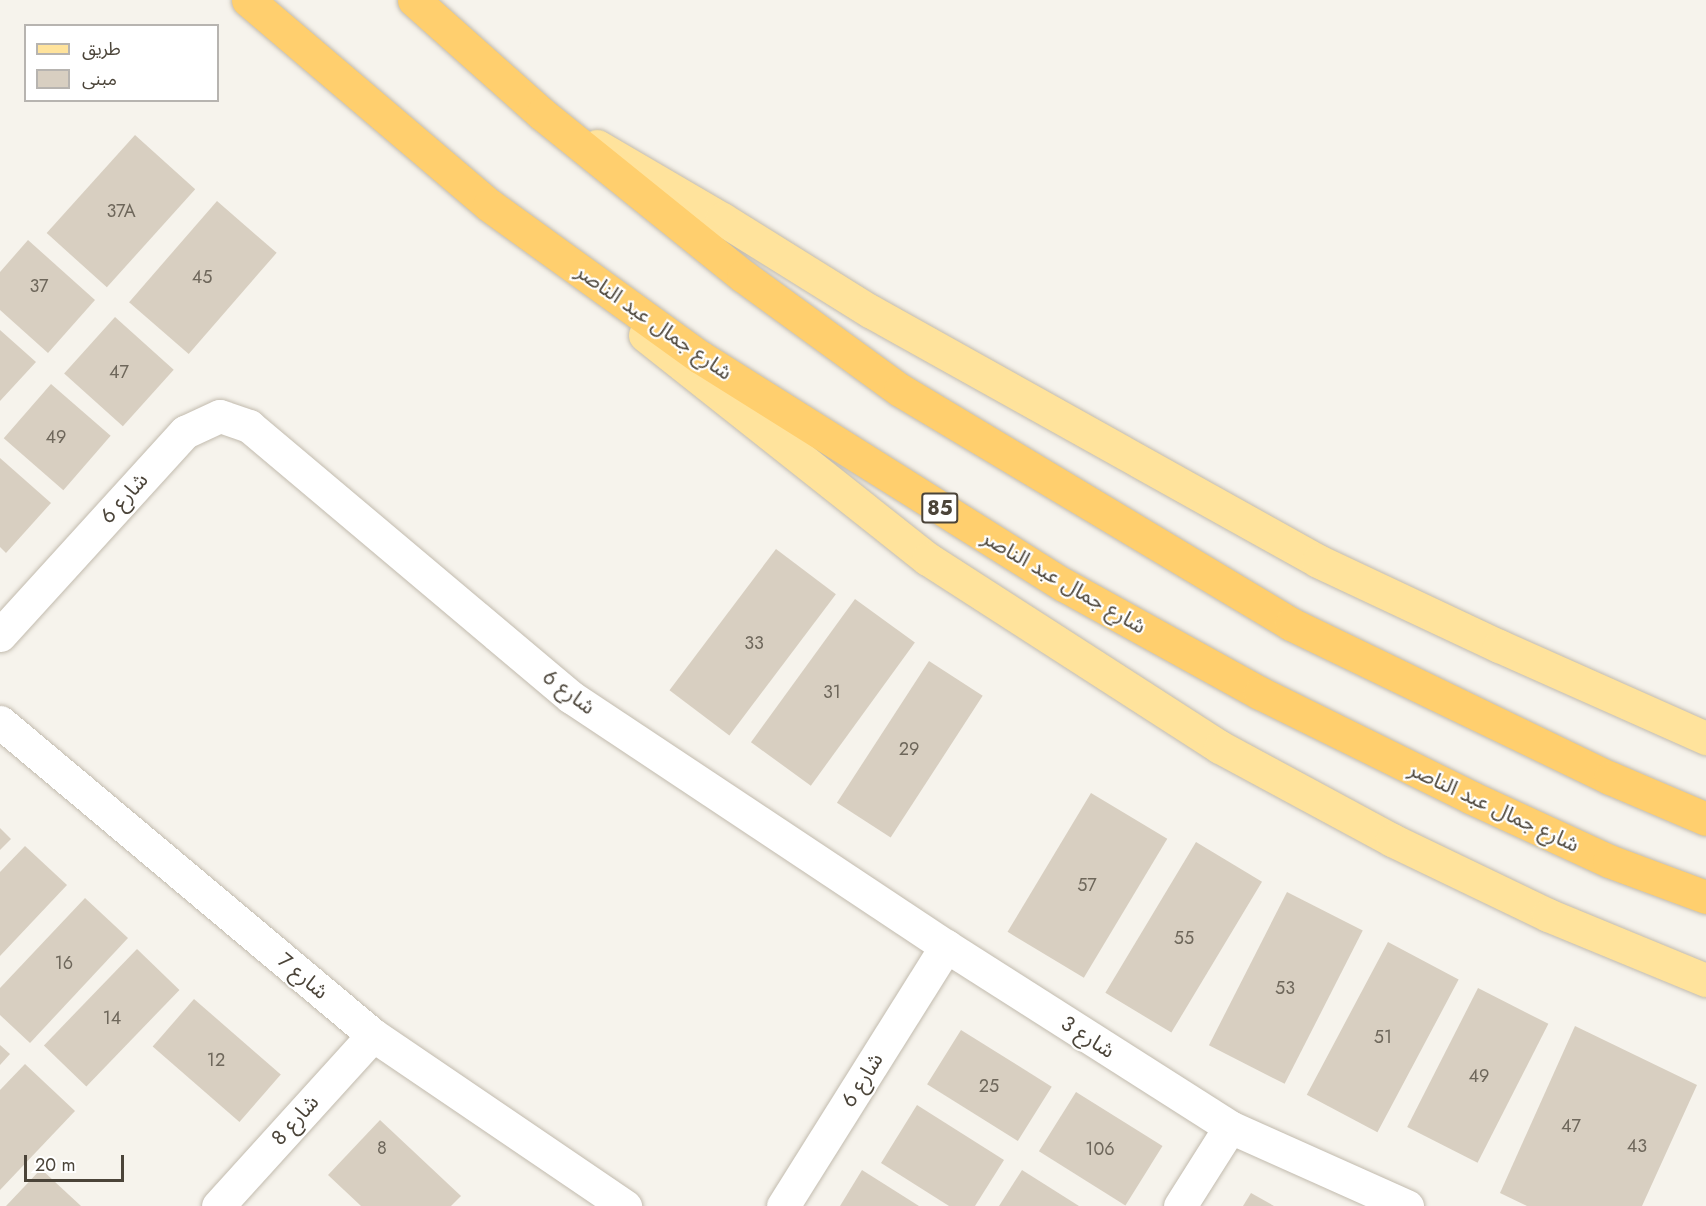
<!DOCTYPE html>
<html>
<head>
<meta charset="utf-8">
<style>
  body { margin:0 }
  #map { position:relative; width:1706px; height:1206px; overflow:hidden; background:#f6f3ec; font-family:Jost,"Noto Sans Arabic",sans-serif }
  div>[style] { position:absolute }
  .building>* { inset:0; background:#d8cfc1; transform-origin:0 0 }
  .roads { filter:drop-shadow(0 0 2px #c2bbae) drop-shadow(0 0 2px #c2bbae) }
  .minor>* { height:33px; margin:-16.5px; padding:0 16.5px; transform-origin:16.5px; border-radius:16.5px; background:#fff }
  .major>* { height:33px; margin:-16.5px; padding:0 16.5px; transform-origin:16.5px; border-radius:16.5px; background:#ffe39c }
  .highway>* { height:33px; margin:-16.5px; padding:0 16.5px; transform-origin:16.5px; border-radius:16.5px; background:#ffcf6e }
  span { translate:-50% -50%; white-space:nowrap; text-align:center; line-height:1.15; -webkit-text-stroke:4.5px #fff; paint-order:stroke }
  .number-label { font-size:18px; color:#6e675b }
  .number-label span { -webkit-text-stroke-width:0 }
  .shield-label span { padding:2px 4px; background:#fff; border:2px solid; border-radius:4px; -webkit-text-stroke-width:0 }
  .shield-label { font-size:20px; color:#4b4439; font-weight:700 }
  .street-label { font-size:21px; color:#4b4439 }
  .legend { position:absolute; left:24px; top:24px; width:195px; height:78px; box-sizing:border-box; background:#fff; border:2px solid #b7b4b0; margin:0; padding:8px 10px; list-style:none; font-size:18px; color:#4b4439 }
  .legend li { display:flex; align-items:center; gap:12px; height:30px }
  .legend b { width:30px; border:2px solid #b7b4b0 }
  .scale { position:absolute; left:24px; top:1155px; width:100px; height:27px; box-sizing:border-box; border:3px solid #4b4439; border-top:0; padding-left:8px; font-size:18px; line-height:21px; white-space:nowrap; color:#4b4439; -webkit-text-stroke:4px #fff; paint-order:stroke }
</style>
</head>
<body>
<div id="map">
  <div class="building">
    <div style="left:135px;top:135px;width:81px;height:132px;rotate:42deg"></div>
    <div style="left:217px;top:201px;width:79px;height:134px;rotate:41deg"></div>
    <div style="clip-path:polygon(28px 240px,95px 300px,48px 353px,0 310px,0 272px)"></div>
    <div style="left:115px;top:317px;width:79px;height:76px;rotate:42deg"></div>
    <div style="clip-path:polygon(0 330px,36px 362px,0 401px)"></div>
    <div style="left:51px;top:384px;width:79px;height:72px;rotate:41deg"></div>
    <div style="clip-path:polygon(0 458px,51px 503px,6px 553px,0 547px)"></div>
    <div style="left:776px;top:549px;width:75px;height:177px;rotate:37deg"></div>
    <div style="left:855px;top:599px;width:74px;height:177px;rotate:36deg"></div>
    <div style="left:929px;top:661px;width:64px;height:169px;rotate:33deg"></div>
    <div style="left:1091px;top:793px;width:89px;height:162px;rotate:31deg"></div>
    <div style="clip-path:polygon(0 828px,11px 839px,0 850px)"></div>
    <div style="left:1196px;top:842px;width:77px;height:176px;rotate:31deg"></div>
    <div style="clip-path:polygon(25px 846px,67px 885px,0 956px,0 872px)"></div>
    <div style="left:1287px;top:892px;width:85px;height:172px;rotate:27deg"></div>
    <div style="clip-path:polygon(85px 898px,128px 938px,30px 1043px,0 1015px,0 988px)"></div>
    <div style="left:1388px;top:942px;width:80px;height:173px;rotate:28deg"></div>
    <div style="left:137px;top:949px;width:59px;height:134px;rotate:44deg"></div>
    <div style="left:1478px;top:988px;width:79px;height:156px;rotate:27deg"></div>
    <div style="left:194px;top:999px;width:115px;height:63px;rotate:41deg"></div>
    <div style="clip-path:polygon(1575px 1026px,1697px 1085px,1642px 1206px,1527px 1206px,1500px 1193px)"></div>
    <div style="left:961px;top:1030px;width:107px;height:64px;rotate:32deg"></div>
    <div style="clip-path:polygon(0 1045px,10px 1054px,0 1065px)"></div>
    <div style="clip-path:polygon(25px 1064px,75px 1111px,0 1190px,0 1090px)"></div>
    <div style="left:1076px;top:1092px;width:102px;height:70px;rotate:32deg"></div>
    <div style="clip-path:polygon(917px 1105px,1004px 1160px,975px 1206px,949px 1206px,881px 1163px)"></div>
    <div style="clip-path:polygon(380px 1120px,461px 1196px,451px 1206px,361px 1206px,328px 1175px)"></div>
    <div style="clip-path:polygon(41px 1169px,81px 1206px,6px 1206px)"></div>
    <div style="clip-path:polygon(862px 1170px,919px 1206px,840px 1206px)"></div>
    <div style="clip-path:polygon(1022px 1170px,1079px 1206px,999px 1206px)"></div>
    <div style="clip-path:polygon(1251px 1193px,1274px 1206px,1243px 1206px)"></div>
  </div>
  <div class="roads">
    <div class="minor">
      <div style="left:0;top:635px;width:275px;rotate:-47.7deg"></div>
      <div style="left:185px;top:432px;width:38px;rotate:-25deg"></div>
      <div style="left:220px;top:416px;width:31px;rotate:19deg"></div>
      <div style="left:249px;top:426px;width:421px;rotate:40.1deg"></div>
      <div style="left:571px;top:697px;width:450px;rotate:33.6deg"></div>
      <div style="left:946px;top:946px;width:337px;rotate:32.5deg"></div>
      <div style="left:1230px;top:1127px;width:194px;rotate:24.1deg"></div>
      <div style="left:0;top:722px;width:487px;rotate:40deg"></div>
      <div style="left:373px;top:1035px;width:305px;rotate:34.2deg"></div>
      <div style="left:218px;top:1206px;width:231px;rotate:-47.8deg"></div>
      <div style="left:783px;top:1206px;width:307px;rotate:-57.9deg"></div>
      <div style="left:1180px;top:1206px;width:93px;rotate:-57.7deg"></div>
    </div>
    <div class="major">
      <div style="left:597px;top:146px;width:145px;rotate:30.3deg"></div>
      <div style="left:722px;top:219px;width:174px;rotate:31.9deg"></div>
      <div style="left:870px;top:311px;width:513px;rotate:29.16deg"></div>
      <div style="left:1318px;top:561px;width:200px;rotate:25.2deg"></div>
      <div style="left:1499px;top:646px;width:227px;rotate:24deg"></div>
      <div style="left:645px;top:335px;width:361px;rotate:38.4deg"></div>
      <div style="left:928px;top:559px;width:347px;rotate:32.8deg"></div>
      <div style="left:1220px;top:747px;width:196px;rotate:28.4deg"></div>
      <div style="left:1392px;top:840px;width:173px;rotate:25.7deg"></div>
      <div style="left:1548px;top:915px;width:171px;rotate:22.4deg"></div>
    </div>
    <div class="highway">
      <div style="left:248px;top:0;width:316px;rotate:40.4deg"></div>
      <div style="left:489px;top:205px;width:260px;rotate:35.8deg"></div>
      <div style="left:700px;top:357px;width:430px;rotate:32.1deg"></div>
      <div style="left:1064px;top:585px;width:224px;rotate:28.9deg"></div>
      <div style="left:1260px;top:693px;width:234px;rotate:26.3deg"></div>
      <div style="left:1470px;top:797px;width:153px;rotate:24.7deg"></div>
      <div style="left:1609px;top:861px;width:103px;rotate:20.4deg"></div>
      <div style="left:414px;top:0;width:171px;rotate:41.7deg"></div>
      <div style="left:542px;top:114px;width:258px;rotate:38.9deg"></div>
      <div style="left:743px;top:276px;width:194px;rotate:36deg"></div>
      <div style="left:900px;top:390px;width:456px;rotate:30.9deg"></div>
      <div style="left:1291px;top:624px;width:354px;rotate:25.8deg"></div>
      <div style="left:1610px;top:778px;width:104px;rotate:23.1deg"></div>
    </div>
  </div>
  <div class="number-label">
    <span style="left:121px;top:211px">37A</span>
    <span style="left:202px;top:277px">45</span>
    <span style="left:39px;top:286px">37</span>
    <span style="left:119px;top:372px">47</span>
    <span style="left:56px;top:437px">49</span>
    <span style="left:754px;top:643px">33</span>
    <span style="left:832px;top:692px">31</span>
    <span style="left:909px;top:749px">29</span>
    <span style="left:1087px;top:885px">57</span>
    <span style="left:1184px;top:938px">55</span>
    <span style="left:64px;top:963px">16</span>
    <span style="left:1285px;top:988px">53</span>
    <span style="left:112px;top:1018px">14</span>
    <span style="left:1383px;top:1037px">51</span>
    <span style="left:216px;top:1060px">12</span>
    <span style="left:1479px;top:1076px">49</span>
    <span style="left:989px;top:1086px">25</span>
    <span style="left:1571px;top:1126px">47</span>
    <span style="left:1637px;top:1146px">43</span>
    <span style="left:382px;top:1148px">8</span>
    <span style="left:1100px;top:1149px">106</span>
  </div>
  <div class="shield-label">
    <span style="left:940px;top:508px">85</span>
  </div>
  <div class="street-label">
    <span style="left:654px;top:322px;rotate:35deg">شارع جمال عبد الناصر</span>
    <span style="left:124px;top:498px;rotate:-48deg">شارع 6</span>
    <span style="left:1064px;top:582px;rotate:30deg">شارع جمال عبد الناصر</span>
    <span style="left:569px;top:692px;rotate:37deg">شارع 6</span>
    <span style="left:1494px;top:807px;rotate:25deg">شارع جمال عبد الناصر</span>
    <span style="left:303px;top:976px;rotate:40deg">شارع 7</span>
    <span style="left:1088px;top:1037px;rotate:33deg">شارع 3</span>
    <span style="left:862px;top:1080px;rotate:-58deg">شارع 6</span>
    <span style="left:295px;top:1120px;rotate:-48deg">شارع 8</span>
  </div>
  <ul class="legend">
  <li><b style="height:8px;background:#ffe39c"></b>طريق</li>
  <li><b style="height:16px;background:#d8cfc1"></b>مبنى</li>
  </ul>
  <div class="scale">20 m</div>
</div>
</body>
</html>
